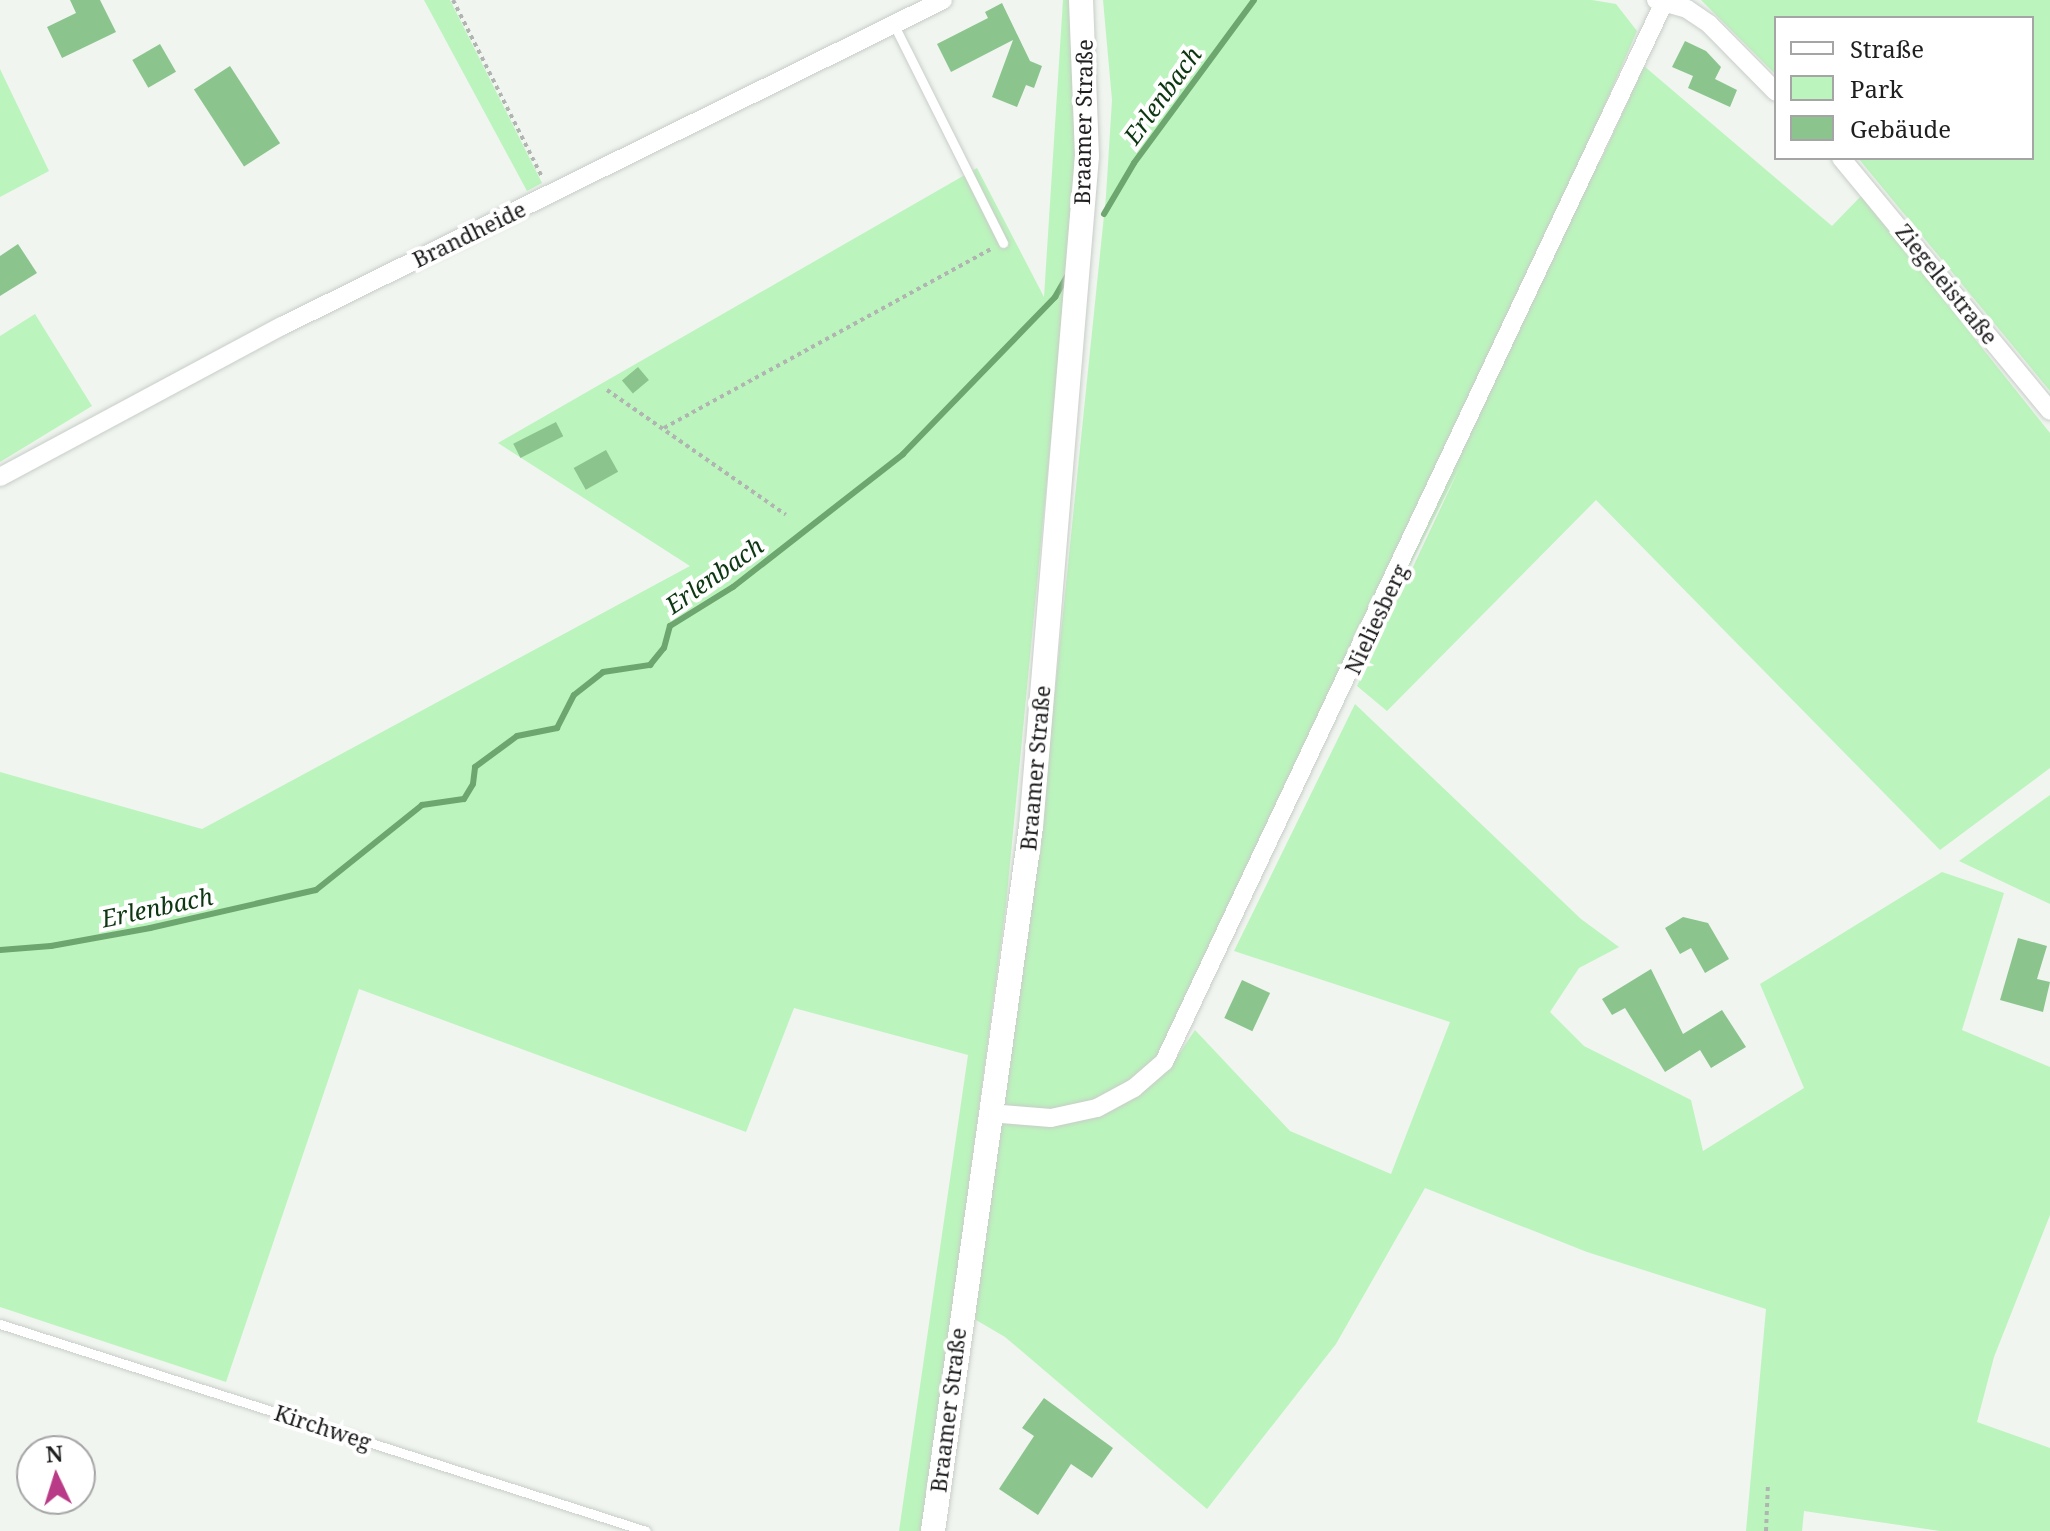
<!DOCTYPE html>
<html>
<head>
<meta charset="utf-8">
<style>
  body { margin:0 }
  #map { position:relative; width:2050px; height:1531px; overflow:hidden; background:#f0f5f0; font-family:"Noto Serif",serif }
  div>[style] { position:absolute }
  .green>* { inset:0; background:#bcf4bd }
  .stream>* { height:6px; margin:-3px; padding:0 3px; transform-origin:3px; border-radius:3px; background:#6da66f }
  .building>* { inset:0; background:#8bc58d; transform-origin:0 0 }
  .path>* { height:4px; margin-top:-2px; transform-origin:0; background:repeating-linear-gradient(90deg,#b1b5b1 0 4px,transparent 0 8px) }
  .roads { filter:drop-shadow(0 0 2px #c8cdc8) drop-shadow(0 0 2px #c8cdc8) }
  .service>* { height:9px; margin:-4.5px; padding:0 4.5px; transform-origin:4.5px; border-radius:4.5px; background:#fff }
  .minor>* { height:18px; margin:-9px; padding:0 9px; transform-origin:9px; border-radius:9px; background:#fff }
  .tertiary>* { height:24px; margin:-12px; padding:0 12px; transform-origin:12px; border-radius:12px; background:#fff }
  span { translate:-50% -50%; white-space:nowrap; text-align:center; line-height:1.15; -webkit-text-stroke:8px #fff; paint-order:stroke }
  .street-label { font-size:22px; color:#1e1f1e }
  .water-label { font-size:24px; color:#0d3712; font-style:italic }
  .legend { position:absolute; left:1774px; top:16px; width:260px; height:144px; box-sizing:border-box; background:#fff; border:2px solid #a5a5a5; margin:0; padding:10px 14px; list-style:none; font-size:24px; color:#1e1f1e }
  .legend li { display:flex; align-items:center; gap:16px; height:40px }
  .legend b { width:40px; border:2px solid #a5a5a5 }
  .north { position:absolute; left:16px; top:1435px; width:80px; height:80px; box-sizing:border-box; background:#fff; border:2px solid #a5a5a5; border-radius:50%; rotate:356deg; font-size:22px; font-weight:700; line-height:32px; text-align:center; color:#1e1f1e }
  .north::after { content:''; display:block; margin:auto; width:28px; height:36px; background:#b93a86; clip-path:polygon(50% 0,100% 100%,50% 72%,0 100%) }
</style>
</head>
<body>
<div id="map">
  <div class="green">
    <div style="clip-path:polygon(424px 0,450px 0,542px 183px,527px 191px)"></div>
    <div style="clip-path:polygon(1063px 0,1072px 0,1077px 170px,1006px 905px,923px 1531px,899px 1531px,968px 1055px,794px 1008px,746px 1132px,359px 989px,226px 1382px,0 1307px,0 772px,202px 829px,690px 566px,498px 443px,977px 168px,1044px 297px)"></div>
    <div style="clip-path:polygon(1103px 0,1592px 0,1616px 4px,1637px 31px,1581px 160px,1600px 162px,1644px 66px,1832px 226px,1861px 196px,2050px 433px,2050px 768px,1940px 850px,1596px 500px,1387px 711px,1357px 686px,1460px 467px,1160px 1057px,1131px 1083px,1051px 1125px,1171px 1066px,1195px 1030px,1290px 1131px,1391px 1174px,1450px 1022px,1234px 951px,1355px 704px,1581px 919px,1619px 947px,1579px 968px,1550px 1012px,1584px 1046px,1691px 1100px,1703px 1151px,1804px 1088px,1760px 984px,1942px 872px,2004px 893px,1962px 1030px,2050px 1067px,2050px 1215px,1994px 1357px,1977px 1422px,2050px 1448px,2050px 1531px,1940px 1531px,1804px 1511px,1802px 1531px,1746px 1531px,1766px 1309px,1587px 1252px,1425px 1188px,1336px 1344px,1207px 1509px,1005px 1337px,971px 1317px,1041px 827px,1106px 196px,1112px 100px)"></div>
    <div style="clip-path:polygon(1701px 0,2050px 0,2050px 391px,1858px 158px,2032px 158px,2032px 18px,1776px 18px,1776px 75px)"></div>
    <div style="clip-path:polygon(0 69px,49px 171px,0 197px)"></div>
    <div style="clip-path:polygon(35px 314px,92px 406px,0 462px,0 336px)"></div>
    <div style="clip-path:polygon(2050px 795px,2050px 904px,1959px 861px)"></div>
  </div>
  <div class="stream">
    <div style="left:1104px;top:214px;width:59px;rotate:-59.5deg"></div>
    <div style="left:1134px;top:163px;width:202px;rotate:-53.6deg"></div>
    <div style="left:0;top:950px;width:51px;rotate:-4.5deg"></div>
    <div style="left:51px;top:946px;width:101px;rotate:-10.3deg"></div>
    <div style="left:150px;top:928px;width:170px;rotate:-12.9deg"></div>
    <div style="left:316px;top:890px;width:136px;rotate:-38.7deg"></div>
    <div style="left:422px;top:805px;width:42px;rotate:-8.1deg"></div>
    <div style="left:464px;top:799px;width:17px;rotate:-59deg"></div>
    <div style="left:473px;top:784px;width:17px;rotate:-83deg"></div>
    <div style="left:475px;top:767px;width:52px;rotate:-36.4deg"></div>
    <div style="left:517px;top:736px;width:41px;rotate:-11.3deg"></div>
    <div style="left:557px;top:728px;width:37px;rotate:-63deg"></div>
    <div style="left:574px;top:695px;width:37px;rotate:-38deg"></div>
    <div style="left:603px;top:672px;width:48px;rotate:-8.5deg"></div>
    <div style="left:650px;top:665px;width:22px;rotate:-51deg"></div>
    <div style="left:664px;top:648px;width:23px;rotate:-75deg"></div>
    <div style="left:670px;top:626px;width:74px;rotate:-31.8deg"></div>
    <div style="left:733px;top:587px;width:216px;rotate:-38deg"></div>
    <div style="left:903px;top:454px;width:219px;rotate:-45.9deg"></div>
    <div style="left:1055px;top:297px;width:24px;rotate:-60deg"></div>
  </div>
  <div class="building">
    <div style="clip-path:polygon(70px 0,100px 0,116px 32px,62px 58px,47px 27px,76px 13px)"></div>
    <div style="clip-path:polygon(1002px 3px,1030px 61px,1042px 66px,1034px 88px,1026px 85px,1017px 107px,992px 97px,1013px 40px,951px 72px,937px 44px,988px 18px,985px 12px)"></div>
    <div style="clip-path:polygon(1685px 41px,1706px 51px,1721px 67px,1715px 79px,1737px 90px,1730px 107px,1688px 88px,1693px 76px,1672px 67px)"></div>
    <div style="left:160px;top:44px;width:32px;height:32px;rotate:60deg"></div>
    <div style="left:230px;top:66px;width:92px;height:43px;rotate:57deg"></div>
    <div style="clip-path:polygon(18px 244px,37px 273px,0 296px,0 256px)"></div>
    <div style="left:638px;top:367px;width:17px;height:21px;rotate:50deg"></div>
    <div style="left:556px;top:422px;width:16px;height:48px;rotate:63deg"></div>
    <div style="left:606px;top:450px;width:25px;height:37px;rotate:61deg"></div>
    <div style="clip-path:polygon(1683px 917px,1708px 923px,1729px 959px,1705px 973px,1691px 948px,1680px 954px,1665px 928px)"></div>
    <div style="clip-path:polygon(2018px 938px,2047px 946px,2037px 979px,2050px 982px,2043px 1012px,2000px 1000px)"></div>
    <div style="clip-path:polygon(1651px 969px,1683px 1034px,1722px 1010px,1746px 1047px,1711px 1068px,1700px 1050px,1665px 1072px,1625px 1008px,1612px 1015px,1602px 999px)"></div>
    <div style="left:1242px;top:980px;width:31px;height:42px;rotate:25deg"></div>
    <div style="clip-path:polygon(1044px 1398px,1113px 1448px,1092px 1478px,1071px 1464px,1038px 1515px,999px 1489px,1034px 1436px,1022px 1428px)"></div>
  </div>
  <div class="path">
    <div style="left:453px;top:0;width:198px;rotate:63.3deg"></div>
    <div style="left:607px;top:390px;width:218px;rotate:34.9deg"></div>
    <div style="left:664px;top:428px;width:373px;rotate:-28.7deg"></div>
    <div style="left:1766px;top:1531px;width:47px;rotate:-87.6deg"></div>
  </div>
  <div class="roads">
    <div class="service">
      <div style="left:893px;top:23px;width:246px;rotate:63.4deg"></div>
      <div style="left:0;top:1324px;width:678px;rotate:17.77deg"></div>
    </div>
    <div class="minor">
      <div style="left:1656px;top:0;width:32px;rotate:16deg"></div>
      <div style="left:1687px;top:9px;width:27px;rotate:34deg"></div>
      <div style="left:1709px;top:24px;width:95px;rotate:45.4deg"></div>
      <div style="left:1841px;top:158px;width:328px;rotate:50.4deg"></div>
      <div style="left:0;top:477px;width:320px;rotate:-28.2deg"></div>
      <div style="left:282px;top:326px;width:737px;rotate:-26.25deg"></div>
      <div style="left:989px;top:1113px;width:62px;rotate:4.6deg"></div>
      <div style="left:1051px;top:1118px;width:47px;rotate:-12.3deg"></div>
      <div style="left:1097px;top:1108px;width:42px;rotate:-28.4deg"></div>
      <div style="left:1134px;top:1088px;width:40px;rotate:-41deg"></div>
      <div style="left:1164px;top:1062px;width:1174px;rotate:-64.74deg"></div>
    </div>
    <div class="tertiary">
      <div style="left:933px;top:1531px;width:711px;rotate:-82.08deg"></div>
      <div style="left:1031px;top:827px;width:673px;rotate:-85.23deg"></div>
      <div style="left:1087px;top:156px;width:156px;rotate:-92.2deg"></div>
    </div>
  </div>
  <div class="street-label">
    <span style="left:1083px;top:122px;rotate:-89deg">Braamer Straße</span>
    <span style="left:469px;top:234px;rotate:-26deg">Brandheide</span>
    <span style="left:1947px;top:284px;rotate:51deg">Ziegeleistraße</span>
    <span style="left:1376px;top:619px;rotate:-65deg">Nieliesberg</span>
    <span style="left:1035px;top:768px;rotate:-85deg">Braamer Straße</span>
    <span style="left:948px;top:1410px;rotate:-83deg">Braamer Straße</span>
    <span style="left:323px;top:1427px;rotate:18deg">Kirchweg</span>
  </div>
  <div class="water-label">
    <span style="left:1162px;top:95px;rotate:-54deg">Erlenbach</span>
    <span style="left:714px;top:575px;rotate:-35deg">Erlenbach</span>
    <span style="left:157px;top:907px;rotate:-12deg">Erlenbach</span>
  </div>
  <ul class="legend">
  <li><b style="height:10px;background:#fff"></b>Straße</li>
  <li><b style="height:22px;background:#bcf4bd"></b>Park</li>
  <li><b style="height:22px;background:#8bc58d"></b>Gebäude</li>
  </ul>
  <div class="north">N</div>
</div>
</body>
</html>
